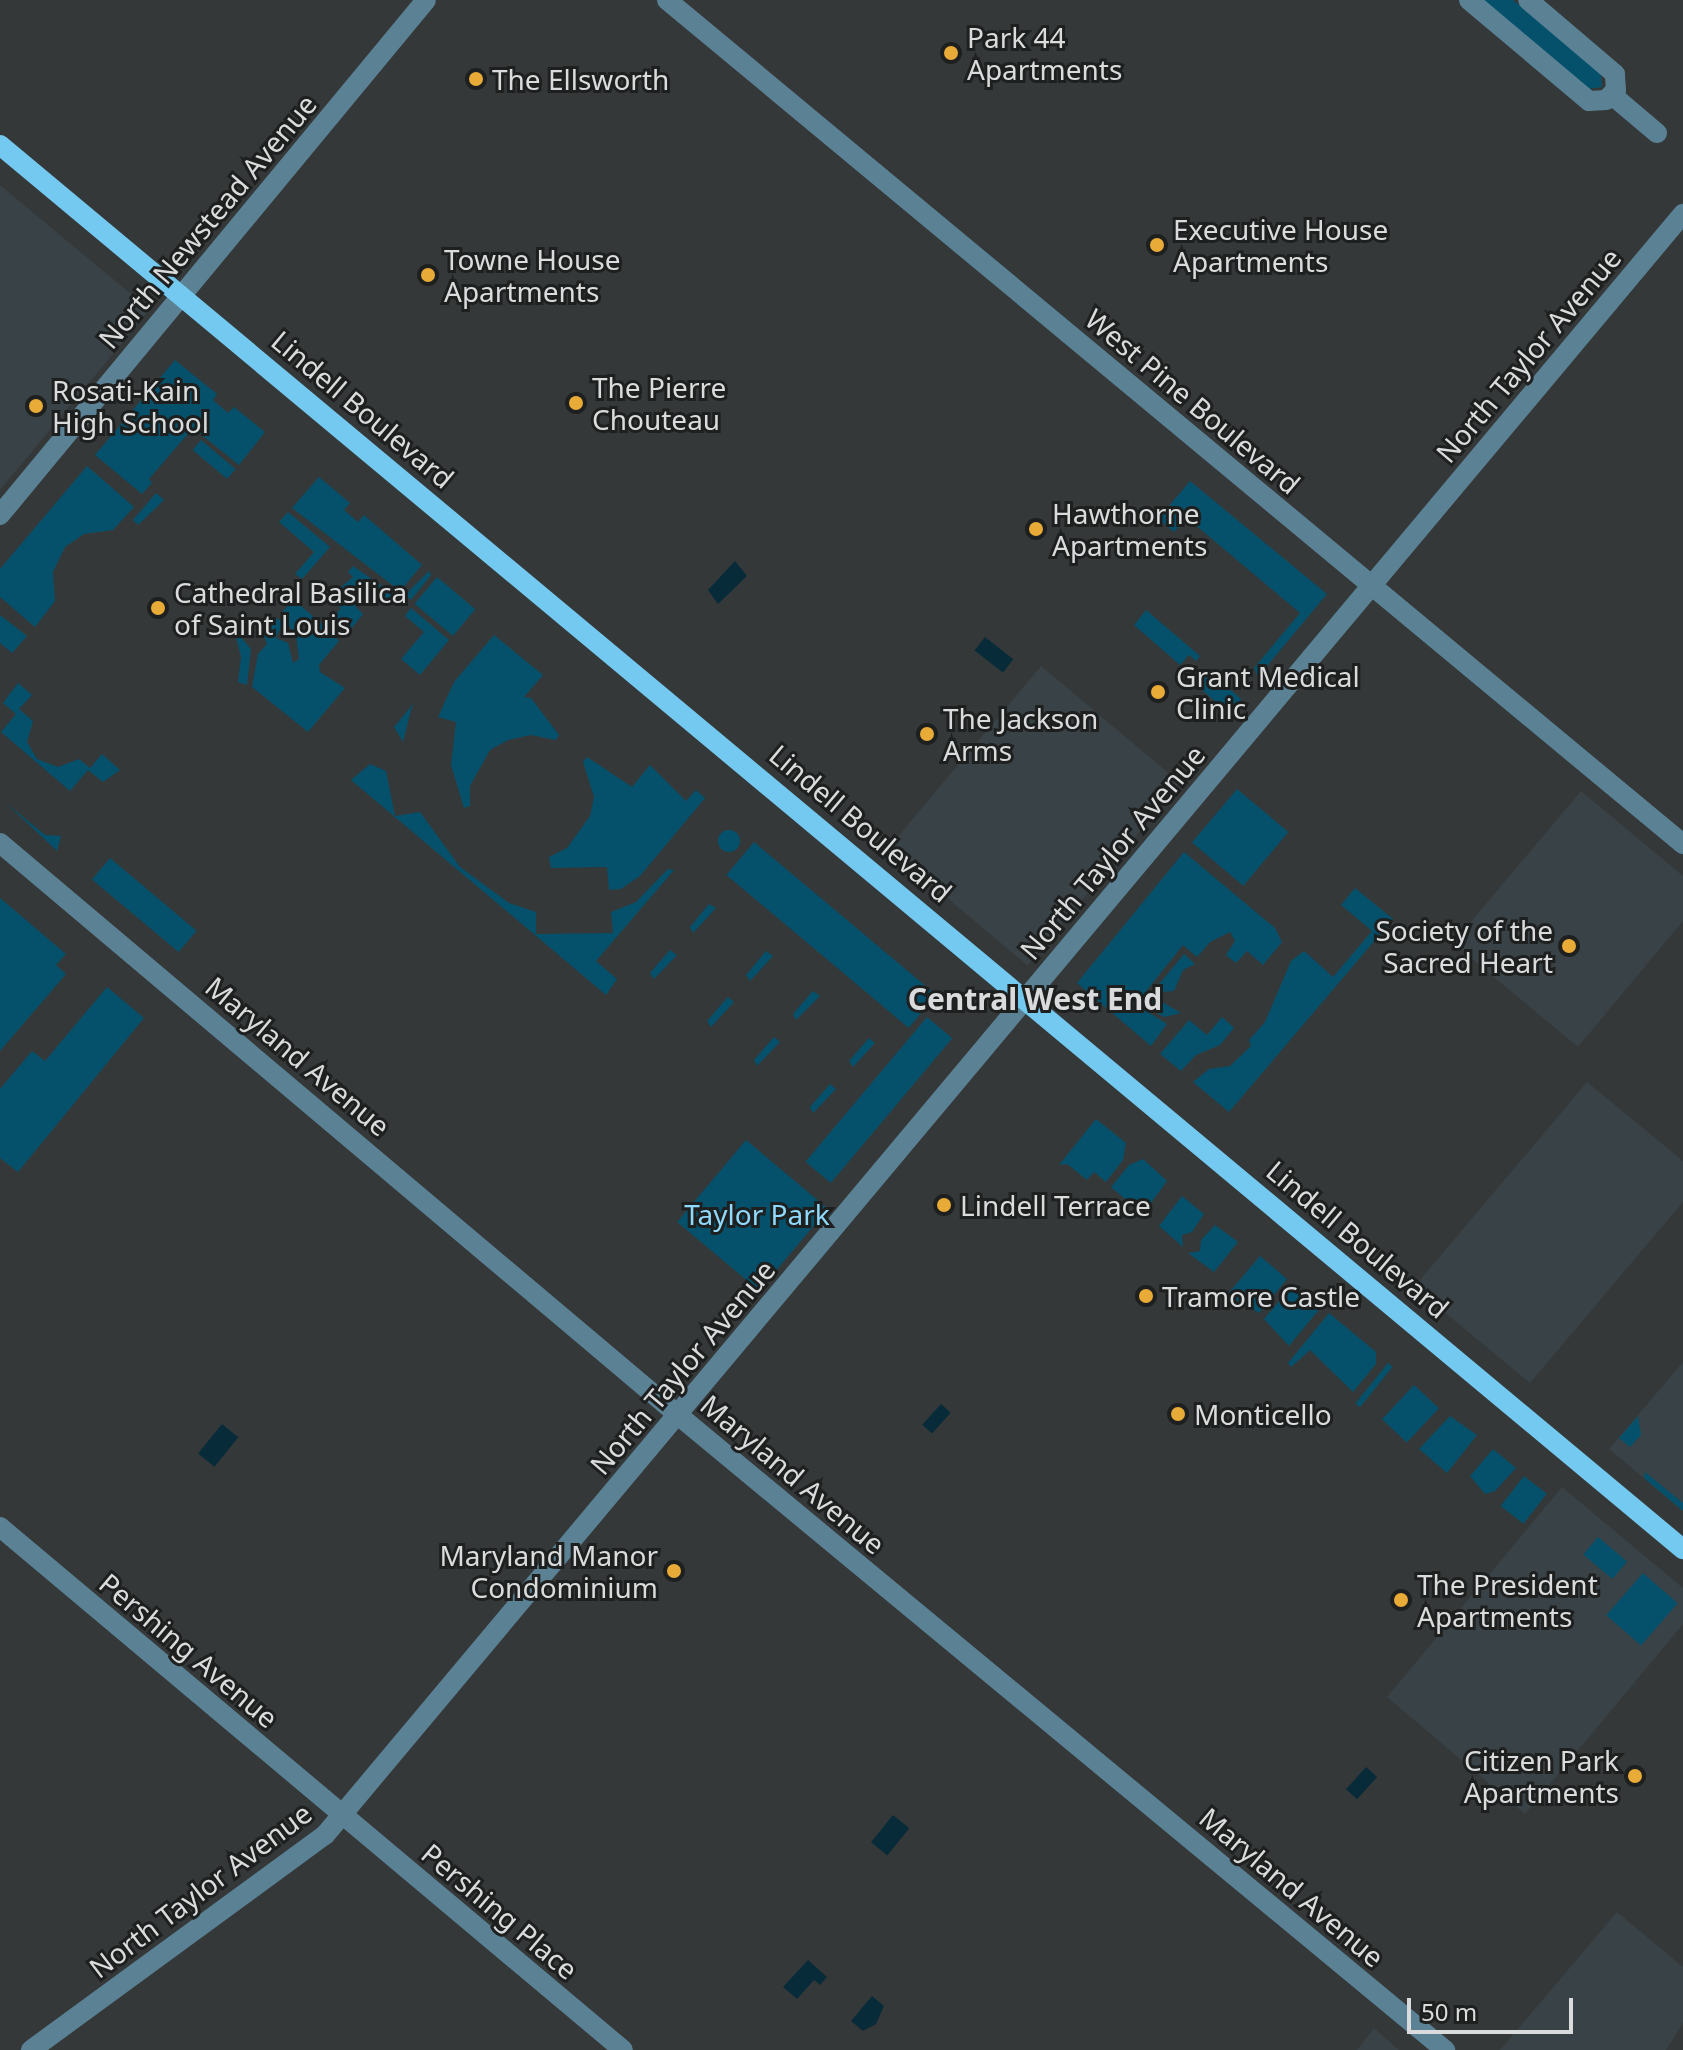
<!DOCTYPE html>
<html>
<head>
<meta charset="utf-8">
<style>
  body { margin:0 }
  #map { position:relative; width:1683px; height:2050px; overflow:hidden; background:#353839; font-family:"Noto Sans",sans-serif }
  div>[style] { position:absolute }
  .built>* { inset:0; background:#394246; transform-origin:0 0 }
  .green>* { inset:0; background:#05516c; transform-origin:0 0 }
  .round { border-radius:50% }
  .water>* { inset:0; background:#072b39; transform-origin:0 0 }
  .minor>* { height:20px; margin:-10px; padding:0 10px; transform-origin:10px; border-radius:10px; background:#5a8194 }
  .major>* { height:20px; margin:-10px; padding:0 10px; transform-origin:10px; border-radius:10px; background:#74c9f0 }
  .dots>* { width:22px; height:22px; translate:-50% -50%; box-sizing:border-box; border:4px solid #1e1f1f; border-radius:50% }
  span { translate:-50% -50%; white-space:nowrap; text-align:center; line-height:1.15; -webkit-text-stroke:6px #1e1f1f; paint-order:stroke }
  .poi-label { font-size:28px; color:#d9dbdc }
  .left { translate:0 -50%; text-align:left }
  .right { translate:-100% -50%; text-align:right }
  .street-label { font-size:28px; color:#d9dbdc }
  .park-label { font-size:28px; color:#8fd9fc }
  .neighbourhood-label { font-size:30px; color:#d9dbdc; font-weight:700 }
  .scale { position:absolute; left:1407px; top:1998px; width:166px; height:36px; box-sizing:border-box; border:4px solid #d9dbdc; border-top:0; padding-left:10px; font-size:24px; line-height:28px; white-space:nowrap; color:#d9dbdc; -webkit-text-stroke:6px #1e1f1f; paint-order:stroke }
</style>
</head>
<body>
<div id="map">
  <div class="built">
    <div style="clip-path:polygon(0 185px,143px 304px,146px 314px,0 490px)"></div>
    <div style="left:1041px;top:666px;width:182px;height:238px;rotate:40deg"></div>
    <div style="clip-path:polygon(1581px 791px,1683px 876px,1683px 921px,1578px 1047px,1453px 943px)"></div>
    <div style="clip-path:polygon(1587px 1082px,1683px 1161px,1683px 1202px,1530px 1383px,1414px 1287px)"></div>
    <div style="clip-path:polygon(1683px 1362px,1683px 1511px,1609px 1449px)"></div>
    <div style="clip-path:polygon(1562px 1487px,1683px 1588px,1683px 1624px,1525px 1814px,1387px 1697px)"></div>
    <div style="clip-path:polygon(1617px 1912px,1683px 1967px,1683px 2023px,1666px 2050px,1500px 2050px)"></div>
    <div style="clip-path:polygon(1374px 2028px,1399px 2050px,1357px 2050px)"></div>
  </div>
  <div class="green">
    <div style="clip-path:polygon(1482px 0,1513px 0,1601px 74px,1602px 87px,1588px 89px)"></div>
    <div style="clip-path:polygon(175px 360px,217px 394px,213px 400px,228px 413px,234px 407px,265px 432px,239px 465px,193px 428px,149px 479px,152px 483px,142px 494px,95px 455px)"></div>
    <div style="left:201px;top:440px;width:45px;height:13px;rotate:40deg"></div>
    <div style="clip-path:polygon(87px 466px,134px 507px,113px 530px,84px 534px,65px 547px,53px 572px,55px 601px,35px 627px,0 597px,0 569px)"></div>
    <div style="clip-path:polygon(319px 477px,350px 503px,344px 510px,358px 522px,364px 515px,422px 565px,400px 591px,292px 508px)"></div>
    <div style="clip-path:polygon(1190px 481px,1327px 594px,1258px 677px,1254px 668px,1300px 613px,1187px 518px,1174px 532px,1158px 519px)"></div>
    <div style="clip-path:polygon(156px 493px,164px 500px,138px 525px,133px 520px)"></div>
    <div style="clip-path:polygon(288px 512px,330px 547px,302px 579px,295px 574px,314px 552px,279px 522px)"></div>
    <div style="clip-path:polygon(353px 566px,395px 595px,389px 602px,371px 587px,355px 606px,363px 614px,351px 629px,334px 617px,341px 608px,328px 598px,353px 577px,348px 572px)"></div>
    <div style="clip-path:polygon(429px 571px,431px 575px,411px 600px,405px 595px)"></div>
    <div style="left:437px;top:577px;width:50px;height:35px;rotate:40deg"></div>
    <div style="clip-path:polygon(293px 599px,315px 618px,293px 631px,280px 615px)"></div>
    <div style="clip-path:polygon(411px 608px,449px 640px,420px 675px,401px 659px,424px 632px,405px 616px)"></div>
    <div style="clip-path:polygon(1146px 610px,1200px 656px,1196px 661px,1189px 655px,1180px 665px,1134px 625px)"></div>
    <div style="clip-path:polygon(0 615px,27px 636px,12px 653px,0 643px)"></div>
    <div style="clip-path:polygon(277px 618px,283px 623px,276px 638px,288px 643px,293px 663px,299px 659px,296px 636px,319px 621px,339px 641px,319px 665px,320px 672px,345px 688px,308px 732px,252px 687px,258px 654px,267px 644px,263px 634px)"></div>
    <div style="clip-path:polygon(234px 629px,251px 649px,247px 685px,238px 682px,241px 657px)"></div>
    <div style="clip-path:polygon(494px 635px,543px 675px,524px 697px,531px 698px,559px 735px,556px 740px,531px 735px,508px 740px,490px 750px,470px 786px,470px 806px,464px 808px,451px 765px,456px 722px,438px 717px,454px 682px)"></div>
    <div style="left:1209px;top:671px;width:43px;height:19px;rotate:41deg"></div>
    <div style="clip-path:polygon(18px 683px,32px 695px,19px 709px,33px 721px,27px 742px,37px 759px,58px 767px,79px 759px,90px 768px,102px 754px,120px 770px,103px 782px,88px 770px,70px 791px,1px 732px,16px 714px,3px 703px)"></div>
    <div style="clip-path:polygon(414px 703px,411px 710px,403px 742px,394px 727px)"></div>
    <div style="clip-path:polygon(587px 757px,632px 787px,650px 765px,686px 801px,696px 790px,705px 798px,640px 876px,621px 889px,609px 890px,607px 867px,551px 868px,549px 857px,567px 848px,590px 816px,594px 797px,583px 762px)"></div>
    <div style="clip-path:polygon(370px 764px,386px 771px,395px 816px,420px 812px,460px 867px,509px 903px,536px 912px,536px 934px,613px 933px,611px 912px,636px 902px,668px 869px,674px 870px,596px 961px,617px 979px,606px 995px,351px 780px)"></div>
    <div style="left:1237px;top:789px;width:67px;height:70px;rotate:40deg"></div>
    <div style="clip-path:polygon(5px 802px,45px 835px,61px 836px,57px 851px)"></div>
    <div class="round" style="left:718px;top:830px;width:22px;height:22px"></div>
    <div style="left:754px;top:842px;width:238px;height:43px;rotate:40deg"></div>
    <div style="clip-path:polygon(1184px 852px,1275px 928px,1282px 942px,1263px 965px,1247px 951px,1236px 963px,1226px 955px,1235px 941px,1230px 932px,1210px 942px,1197px 957px,1183px 945px,1147px 990px,1148px 1012px,1167px 1024px,1151px 1046px,1077px 983px)"></div>
    <div style="left:110px;top:858px;width:113px;height:28px;rotate:40deg"></div>
    <div style="clip-path:polygon(1355px 888px,1393px 919px,1229px 1112px,1193px 1082px,1209px 1069px,1230px 1066px,1251px 1046px,1249px 1040px,1265px 1022px,1291px 961px,1304px 951px,1333px 977px,1372px 931px,1341px 905px)"></div>
    <div style="clip-path:polygon(0 898px,66px 954px,56px 965px,66px 974px,0 1051px)"></div>
    <div style="clip-path:polygon(709px 904px,716px 908px,693px 933px,690px 927px)"></div>
    <div style="clip-path:polygon(670px 950px,677px 955px,654px 979px,650px 973px)"></div>
    <div style="clip-path:polygon(766px 951px,773px 956px,750px 981px,746px 975px)"></div>
    <div style="clip-path:polygon(1184px 954px,1195px 964px,1183px 970px,1174px 991px,1160px 992px,1157px 999px,1181px 1013px,1164px 1017px,1155px 1012px,1150px 995px)"></div>
    <div style="clip-path:polygon(107px 987px,144px 1018px,18px 1172px,0 1158px,0 1089px,32px 1051px,45px 1061px)"></div>
    <div style="clip-path:polygon(813px 991px,820px 996px,796px 1020px,793px 1014px)"></div>
    <div style="clip-path:polygon(728px 997px,734px 1002px,711px 1027px,707px 1021px)"></div>
    <div style="left:927px;top:1017px;width:33px;height:189px;rotate:40deg"></div>
    <div style="clip-path:polygon(1222px 1017px,1234px 1028px,1220px 1045px,1196px 1055px,1181px 1071px,1160px 1054px,1189px 1020px,1207px 1035px)"></div>
    <div style="clip-path:polygon(774px 1037px,780px 1042px,757px 1066px,754px 1060px)"></div>
    <div style="clip-path:polygon(869px 1038px,875px 1043px,853px 1067px,849px 1061px)"></div>
    <div style="clip-path:polygon(830px 1084px,836px 1089px,813px 1113px,810px 1107px)"></div>
    <div style="clip-path:polygon(1096px 1119px,1126px 1143px,1123px 1160px,1106px 1182px,1094px 1172px,1087px 1180px,1067px 1164px,1059px 1165px)"></div>
    <div style="left:746px;top:1140px;width:107px;height:107px;rotate:40deg"></div>
    <div style="clip-path:polygon(1143px 1159px,1167px 1181px,1143px 1214px,1111px 1187px,1129px 1165px)"></div>
    <div style="clip-path:polygon(1182px 1196px,1204px 1214px,1192px 1232px,1182px 1235px,1183px 1247px,1159px 1226px)"></div>
    <div style="clip-path:polygon(1215px 1225px,1238px 1242px,1214px 1272px,1188px 1253px,1200px 1251px,1201px 1240px)"></div>
    <div style="clip-path:polygon(1260px 1256px,1287px 1279px,1259px 1313px,1227px 1295px)"></div>
    <div style="clip-path:polygon(1291px 1287px,1322px 1306px,1289px 1346px,1264px 1319px)"></div>
    <div style="clip-path:polygon(1329px 1313px,1376px 1352px,1376px 1364px,1353px 1392px,1310px 1350px,1291px 1367px,1288px 1363px)"></div>
    <div style="left:1388px;top:1363px;width:6px;height:52px;rotate:39deg"></div>
    <div style="left:1414px;top:1385px;width:34px;height:47px;rotate:43deg"></div>
    <div style="clip-path:polygon(1450px 1416px,1477px 1435px,1447px 1473px,1419px 1449px)"></div>
    <div style="clip-path:polygon(1638px 1416px,1641px 1435px,1630px 1447px,1619px 1438px)"></div>
    <div style="clip-path:polygon(1493px 1449px,1516px 1468px,1495px 1491px,1485px 1494px,1470px 1476px)"></div>
    <div style="clip-path:polygon(1645px 1472px,1683px 1503px,1683px 1511px,1644px 1478px)"></div>
    <div style="left:1524px;top:1476px;width:29px;height:38px;rotate:38deg"></div>
    <div style="left:1598px;top:1537px;width:38px;height:23px;rotate:40deg"></div>
    <div style="left:1643px;top:1573px;width:46px;height:56px;rotate:41deg"></div>
  </div>
  <div class="water">
    <div style="clip-path:polygon(735px 561px,747px 576px,718px 604px,708px 590px)"></div>
    <div style="left:985px;top:637px;width:36px;height:17px;rotate:38deg"></div>
    <div style="left:941px;top:1404px;width:13px;height:28px;rotate:42deg"></div>
    <div style="left:222px;top:1424px;width:21px;height:38px;rotate:39deg"></div>
    <div style="left:1366px;top:1767px;width:15px;height:30px;rotate:42deg"></div>
    <div style="left:893px;top:1815px;width:21px;height:35px;rotate:39deg"></div>
    <div style="clip-path:polygon(808px 1960px,827px 1977px,820px 1985px,814px 1980px,797px 1999px,783px 1987px)"></div>
    <div style="clip-path:polygon(872px 1996px,884px 2006px,876px 2024px,863px 2031px,851px 2021px)"></div>
  </div>
  <div class="minor">
    <div style="left:667px;top:0;width:1321px;rotate:39.72deg"></div>
    <div style="left:1469px;top:0;width:157px;rotate:40.1deg"></div>
    <div style="left:1589px;top:101px;width:17px;rotate:-3deg"></div>
    <div style="left:1606px;top:100px;width:14px;rotate:-45deg"></div>
    <div style="left:1616px;top:90px;width:16px;rotate:-94deg"></div>
    <div style="left:1615px;top:74px;width:114px;rotate:-139.6deg"></div>
    <div style="left:1612px;top:95px;width:59px;rotate:40.2deg"></div>
    <div style="left:0;top:515px;width:668px;rotate:-50.4deg"></div>
    <div style="left:0;top:843px;width:887px;rotate:40.15deg"></div>
    <div style="left:678px;top:1415px;width:996px;rotate:39.62deg"></div>
    <div style="left:0;top:1527px;width:813px;rotate:40.01deg"></div>
    <div style="left:31px;top:2050px;width:364px;rotate:-36.2deg"></div>
    <div style="left:325px;top:1835px;width:2115px;rotate:-50.05deg"></div>
  </div>
  <div class="major">
    <div style="left:0;top:145px;width:2192px;rotate:39.84deg"></div>
  </div>
  <div class="dots">
    <div style="left:951px;top:53px;background:#e8ab37"></div>
    <div style="left:476px;top:79px;background:#e8ab37"></div>
    <div style="left:1157px;top:245px;background:#e8ab37"></div>
    <div style="left:428px;top:275px;background:#e8ab37"></div>
    <div style="left:576px;top:403px;background:#e8ab37"></div>
    <div style="left:36px;top:406px;background:#e8ab37"></div>
    <div style="left:1036px;top:529px;background:#e8ab37"></div>
    <div style="left:158px;top:608px;background:#e8ab37"></div>
    <div style="left:1158px;top:692px;background:#e8ab37"></div>
    <div style="left:927px;top:734px;background:#e8ab37"></div>
    <div style="left:1569px;top:946px;background:#e8ab37"></div>
    <div style="left:944px;top:1205px;background:#e8ab37"></div>
    <div style="left:1146px;top:1296px;background:#e8ab37"></div>
    <div style="left:1178px;top:1414px;background:#e8ab37"></div>
    <div style="left:674px;top:1571px;background:#e8ab37"></div>
    <div style="left:1401px;top:1600px;background:#e8ab37"></div>
    <div style="left:1635px;top:1776px;background:#e8ab37"></div>
  </div>
  <div class="poi-label">
    <span class="left" style="left:967px;top:53px">Park 44<br>Apartments</span>
    <span class="left" style="left:492px;top:79px">The Ellsworth</span>
    <span class="left" style="left:1173px;top:245px">Executive House<br>Apartments</span>
    <span class="left" style="left:444px;top:275px">Towne House<br>Apartments</span>
    <span class="left" style="left:592px;top:403px">The Pierre<br>Chouteau</span>
    <span class="left" style="left:52px;top:406px">Rosati-Kain<br>High School</span>
    <span class="left" style="left:1052px;top:529px">Hawthorne<br>Apartments</span>
    <span class="left" style="left:174px;top:608px">Cathedral Basilica<br>of Saint Louis</span>
    <span class="left" style="left:1176px;top:692px">Grant Medical<br>Clinic</span>
    <span class="left" style="left:943px;top:734px">The Jackson<br>Arms</span>
    <span class="right" style="left:1553px;top:946px">Society of the<br>Sacred Heart</span>
    <span class="left" style="left:960px;top:1205px">Lindell Terrace</span>
    <span class="left" style="left:1162px;top:1296px">Tramore Castle</span>
    <span class="left" style="left:1194px;top:1414px">Monticello</span>
    <span class="right" style="left:658px;top:1571px">Maryland Manor<br>Condominium</span>
    <span class="left" style="left:1417px;top:1600px">The President<br>Apartments</span>
    <span class="right" style="left:1619px;top:1776px">Citizen Park<br>Apartments</span>
  </div>
  <div class="street-label">
    <span style="left:207px;top:221px;rotate:-50deg">North Newstead Avenue</span>
    <span style="left:1528px;top:355px;rotate:-50deg">North Taylor Avenue</span>
    <span style="left:1193px;top:401px;rotate:40deg">West Pine Boulevard</span>
    <span style="left:363px;top:409px;rotate:40deg">Lindell Boulevard</span>
    <span style="left:861px;top:823px;rotate:40deg">Lindell Boulevard</span>
    <span style="left:1112px;top:852px;rotate:-50deg">North Taylor Avenue</span>
    <span style="left:298px;top:1056px;rotate:40deg">Maryland Avenue</span>
    <span style="left:1358px;top:1239px;rotate:40deg">Lindell Boulevard</span>
    <span style="left:682px;top:1367px;rotate:-50deg">North Taylor Avenue</span>
    <span style="left:793px;top:1474px;rotate:40deg">Maryland Avenue</span>
    <span style="left:189px;top:1650px;rotate:40deg">Pershing Avenue</span>
    <span style="left:1292px;top:1887px;rotate:40deg">Maryland Avenue</span>
    <span style="left:200px;top:1890px;rotate:-37deg">North Taylor Avenue</span>
    <span style="left:500px;top:1911px;rotate:40deg">Pershing Place</span>
  </div>
  <div class="park-label">
    <span style="left:757px;top:1214px">Taylor Park</span>
  </div>
  <div class="neighbourhood-label">
    <span style="left:1035px;top:999px">Central West End</span>
  </div>
  <div class="scale">50 m</div>
</div>
</body>
</html>
